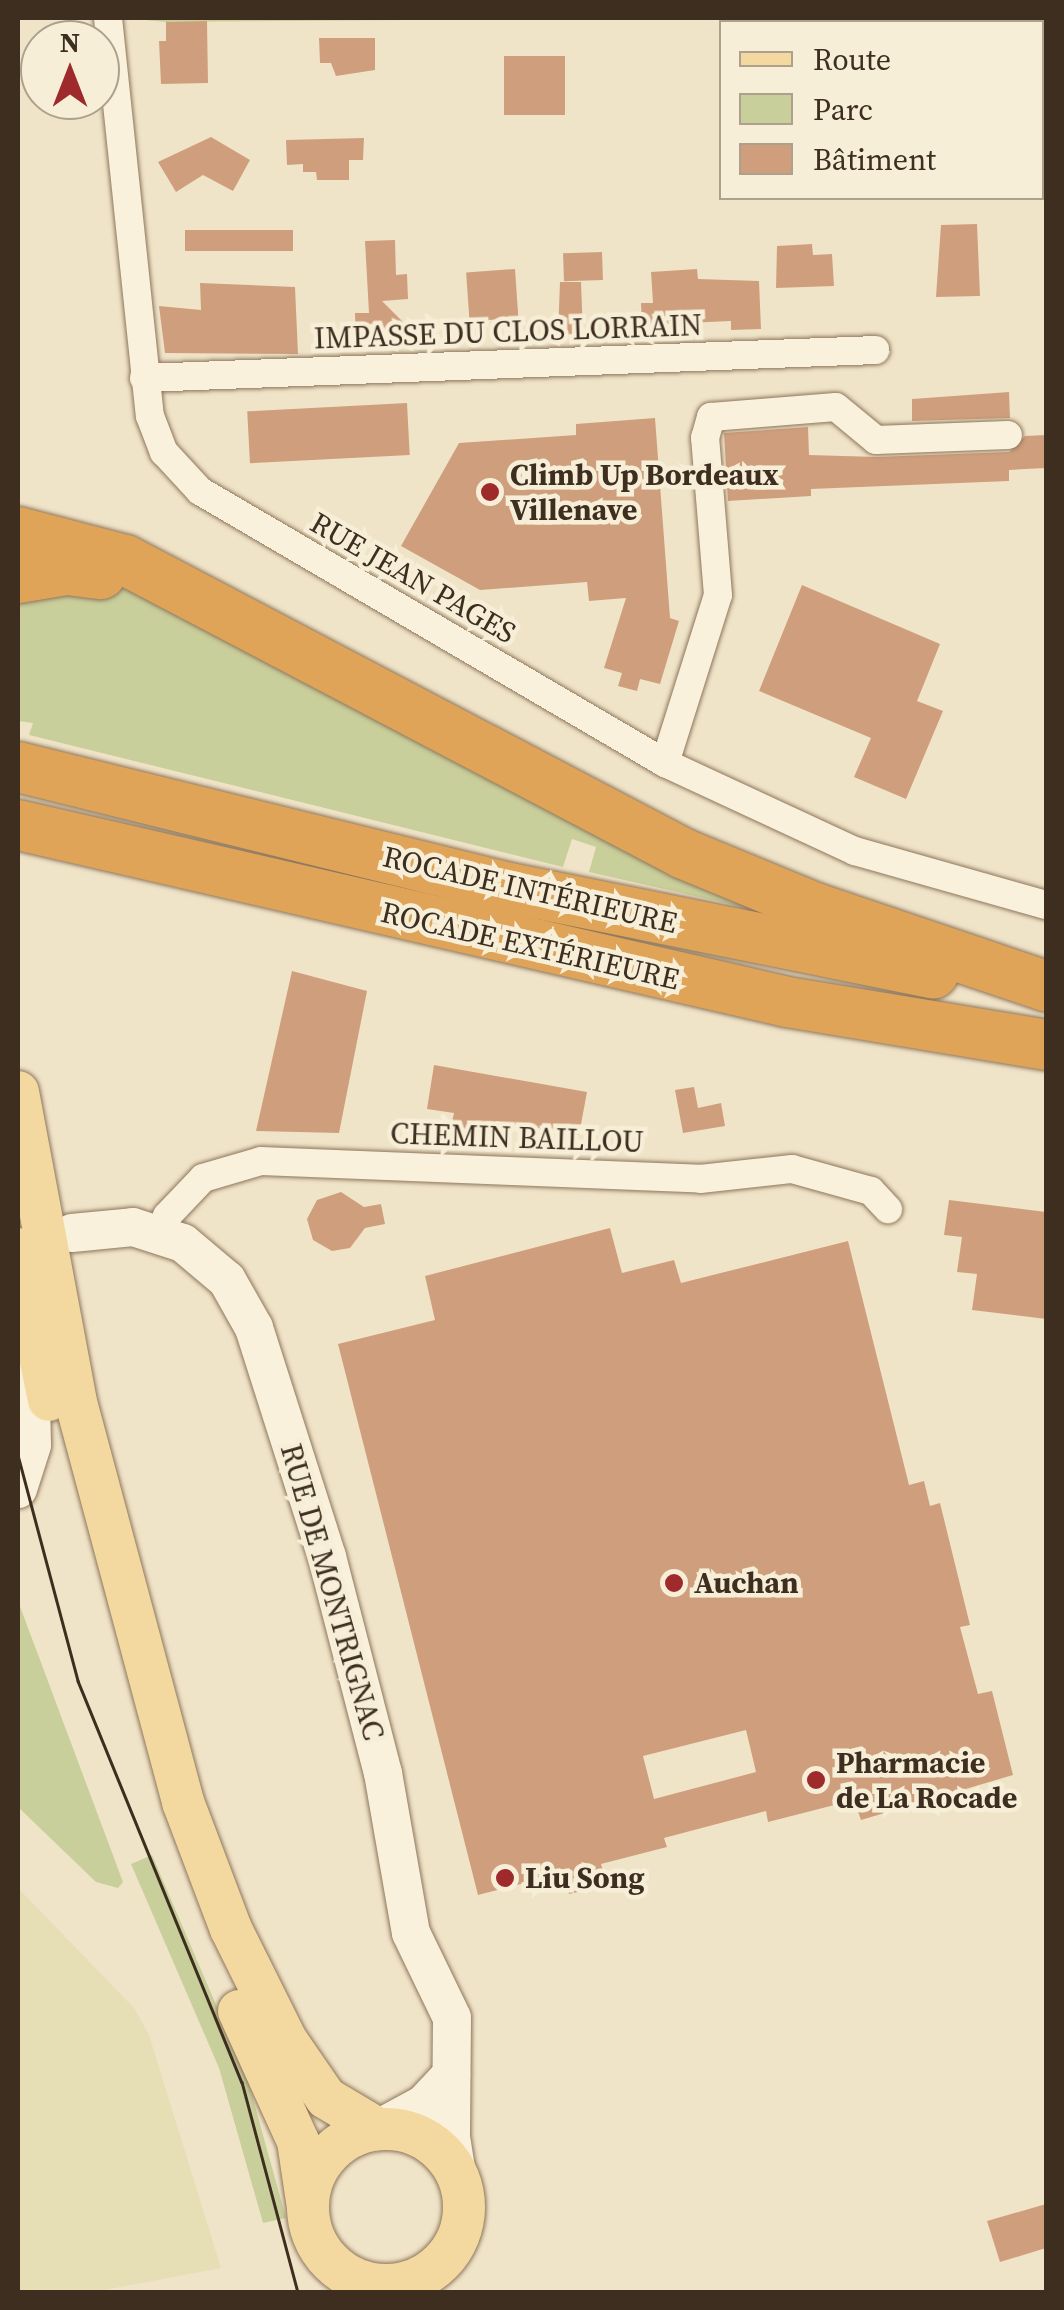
<!DOCTYPE html>
<html>
<head>
<meta charset="utf-8">
<style>
  body { margin:0 }
  #map { position:relative; width:1064px; height:2310px; overflow:hidden; background:#f0e4c8; font-family:"Source Serif 4",serif }
  div>[style] { position:absolute }
  .farmland>* { inset:0; background:#e6deb5 }
  .green>* { inset:0; background:#c9cf9b }
  .building>* { inset:0; background:#cf9f7d; transform-origin:0 0 }
  .roads { filter:drop-shadow(0 0 2px #8d765c) drop-shadow(0 0 2px #8d765c) }
  .minor>* { height:28px; margin:-14px; padding:0 14px; transform-origin:14px; border-radius:14px; background:#faf1dc }
  .secondary>* { height:38px; margin:-19px; padding:0 19px; transform-origin:19px; border-radius:19px; background:#faf1dc }
  .primary>* { height:42px; margin:-21px; padding:0 21px; transform-origin:21px; border-radius:21px; background:#f3d9a0 }
  .primary>.ring { margin:-21px; padding:0; box-sizing:content-box; background:none; border:42px solid #f3d9a0; border-radius:50% }
  .motorway>* { height:50px; margin:-25px; padding:0 25px; transform-origin:25px; border-radius:25px; background:#e0a458 }
  .tram>* { height:2.5px; margin:-1.25px; padding:0 1.25px; transform-origin:1.25px; border-radius:1.25px; background:#3d2e20 }
  .dots>* { width:28px; height:28px; translate:-50% -50%; box-sizing:border-box; border:5px solid #f7eed8; border-radius:50% }
  span { translate:-50% -50%; white-space:nowrap; text-align:center; line-height:1.15; -webkit-text-stroke:9px #f7eed8; paint-order:stroke }
  .street-label { font-size:30px; color:#3d2e20 }
  .poi-label { font-size:30px; color:#3d2e20; font-weight:700 }
  .left { translate:0 -50%; text-align:left }
  .frame { position:absolute; inset:0; border:20px solid #3d2e20; pointer-events:none }
  .legend { position:absolute; left:719px; top:20px; width:325px; height:180px; box-sizing:border-box; background:#f7eed8; border:2px solid #ada18e; margin:0; padding:12px 18px; list-style:none; font-size:30px; color:#3d2e20 }
  .legend li { display:flex; align-items:center; gap:20px; height:50px }
  .legend b { width:50px; border:2px solid #ada18e }
  .north { position:absolute; left:20px; top:20px; width:100px; height:100px; box-sizing:border-box; background:#f7eed8; border:2px solid #ada18e; border-radius:50%; rotate:0deg; font-size:28px; font-weight:700; line-height:40px; text-align:center; color:#3d2e20 }
  .north::after { content:''; display:block; margin:auto; width:35px; height:45px; background:#9e2a2b; clip-path:polygon(50% 0,100% 100%,50% 72%,0 100%) }
</style>
</head>
<body>
<div id="map">
  <div class="farmland">
    <div style="clip-path:polygon(18px 1888px,134px 2008px,149px 2035px,221px 2268px,94px 2292px,18px 2292px)"></div>
  </div>
  <div class="green">
    <div style="clip-path:polygon(124px 18px,647px 18px,166px 22px)"></div>
    <div style="clip-path:polygon(95px 584px,131px 590px,765px 912px,589px 872px,596px 847px,572px 839px,563px 867px,29px 735px,33px 723px,18px 721px,18px 596px)"></div>
    <div style="clip-path:polygon(18px 1601px,123px 1882px,118px 1888px,96px 1882px,18px 1807px)"></div>
    <div style="clip-path:polygon(152px 1855px,247px 2077px,286px 2218px,263px 2223px,219px 2068px,131px 1864px)"></div>
  </div>
  <div class="building">
    <div style="clip-path:polygon(207px 21px,208px 83px,161px 84px,159px 41px,166px 41px,166px 22px)"></div>
    <div style="clip-path:polygon(319px 38px,375px 38px,375px 70px,336px 76px,331px 63px,320px 63px)"></div>
    <div style="left:565px;top:56px;width:59px;height:61px;rotate:90deg"></div>
    <div style="clip-path:polygon(211px 137px,250px 160px,233px 191px,203px 175px,176px 192px,158px 162px)"></div>
    <div style="clip-path:polygon(364px 138px,363px 160px,349px 160px,349px 180px,317px 180px,316px 172px,303px 172px,303px 164px,287px 165px,286px 140px)"></div>
    <div style="clip-path:polygon(977px 224px,980px 296px,936px 297px,941px 225px)"></div>
    <div style="left:293px;top:230px;width:21px;height:108px;rotate:90deg"></div>
    <div style="clip-path:polygon(395px 240px,396px 275px,407px 274px,408px 299px,382px 301px,410px 329px,399px 341px,356px 342px,355px 313px,369px 313px,365px 241px)"></div>
    <div style="clip-path:polygon(812px 244px,813px 255px,832px 254px,834px 286px,776px 288px,777px 246px)"></div>
    <div style="left:602px;top:252px;width:28px;height:39px;rotate:88deg"></div>
    <div style="left:515px;top:269px;width:49px;height:49px;rotate:86deg"></div>
    <div style="clip-path:polygon(697px 269px,698px 279px,759px 281px,761px 329px,731px 330px,731px 321px,642px 325px,641px 303px,653px 303px,651px 272px)"></div>
    <div style="clip-path:polygon(560px 282px,581px 282px,583px 334px,558px 335px)"></div>
    <div style="clip-path:polygon(200px 283px,295px 287px,298px 354px,165px 353px,159px 306px,201px 310px)"></div>
    <div style="clip-path:polygon(1009px 392px,1010px 418px,912px 421px,912px 399px)"></div>
    <div style="left:407px;top:403px;width:52px;height:160px;rotate:87deg"></div>
    <div style="clip-path:polygon(655px 418px,670px 618px,679px 621px,660px 684px,640px 679px,637px 691px,618px 686px,622px 673px,604px 668px,626px 598px,589px 601px,587px 582px,480px 590px,401px 546px,459px 443px,576px 435px,576px 424px)"></div>
    <div style="clip-path:polygon(808px 427px,809px 455px,877px 457px,1009px 452px,1025px 436px,1046px 435px,1046px 468px,1009px 470px,1009px 481px,811px 489px,811px 496px,728px 501px,724px 433px)"></div>
    <div style="clip-path:polygon(802px 585px,940px 644px,917px 701px,943px 711px,906px 799px,854px 777px,871px 738px,759px 691px)"></div>
    <div style="clip-path:polygon(292px 971px,367px 991px,339px 1133px,256px 1131px)"></div>
    <div style="clip-path:polygon(434px 1065px,587px 1092px,579px 1135px,496px 1121px,492px 1137px,450px 1131px,454px 1113px,427px 1109px)"></div>
    <div style="clip-path:polygon(694px 1087px,698px 1108px,721px 1103px,725px 1126px,683px 1133px,675px 1090px)"></div>
    <div style="clip-path:polygon(341px 1192px,364px 1207px,381px 1204px,385px 1224px,365px 1228px,350px 1248px,332px 1251px,313px 1240px,307px 1219px,317px 1200px)"></div>
    <div style="clip-path:polygon(949px 1200px,1046px 1212px,1046px 1319px,972px 1310px,977px 1274px,957px 1272px,962px 1237px,944px 1235px)"></div>
    <div style="clip-path:polygon(evenodd,610px 1228px,622px 1273px,674px 1260px,681px 1283px,848px 1241px,909px 1485px,924px 1481px,930px 1506px,940px 1503px,970px 1625px,960px 1627px,978px 1694px,992px 1691px,1013px 1775px,861px 1820px,854px 1800px,768px 1822px,766px 1811px,664px 1838px,667px 1847px,601px 1864px,607px 1885px,569px 1894px,564px 1873px,478px 1895px,338px 1344px,435px 1320px,425px 1276px,610px 1228px,746px 1730px,756px 1772px,654px 1799px,643px 1756px,746px 1730px)"></div>
    <div style="clip-path:polygon(1046px 2204px,1046px 2248px,1000px 2262px,987px 2221px)"></div>
  </div>
  <div class="roads">
    <div class="minor">
      <div style="left:108px;top:18px;width:400px;rotate:84deg"></div>
      <div style="left:150px;top:416px;width:39px;rotate:69deg"></div>
      <div style="left:164px;top:452px;width:53px;rotate:47.3deg"></div>
      <div style="left:200px;top:491px;width:539px;rotate:30.33deg"></div>
      <div style="left:665px;top:763px;width:209px;rotate:24.9deg"></div>
      <div style="left:855px;top:851px;width:198px;rotate:15.8deg"></div>
      <div style="left:144px;top:378px;width:732px;rotate:-2.19deg"></div>
      <div style="left:665px;top:763px;width:176px;rotate:-72.5deg"></div>
      <div style="left:718px;top:595px;width:158px;rotate:-94.7deg"></div>
      <div style="left:705px;top:438px;width:22px;rotate:-74deg"></div>
      <div style="left:711px;top:417px;width:125px;rotate:-4.6deg"></div>
      <div style="left:836px;top:407px;width:52px;rotate:39.5deg"></div>
      <div style="left:876px;top:440px;width:132px;rotate:-2.2deg"></div>
      <div style="left:161px;top:1233px;width:18px;rotate:-71deg"></div>
      <div style="left:167px;top:1216px;width:52px;rotate:-46.5deg"></div>
      <div style="left:203px;top:1178px;width:60px;rotate:-16.3deg"></div>
      <div style="left:261px;top:1161px;width:439px;rotate:2.3deg"></div>
      <div style="left:700px;top:1179px;width:93px;rotate:-6.2deg"></div>
      <div style="left:792px;top:1169px;width:82px;rotate:15.6deg"></div>
      <div style="left:871px;top:1191px;width:25px;rotate:47deg"></div>
    </div>
    <div class="secondary">
      <div style="left:72px;top:1233px;width:61px;rotate:-5.6deg"></div>
      <div style="left:133px;top:1227px;width:52px;rotate:17.7deg"></div>
      <div style="left:183px;top:1243px;width:57px;rotate:40.1deg"></div>
      <div style="left:227px;top:1280px;width:55px;rotate:60.6deg"></div>
      <div style="left:254px;top:1328px;width:240px;rotate:72.3deg"></div>
      <div style="left:327px;top:1557px;width:223px;rotate:75.5deg"></div>
      <div style="left:383px;top:1773px;width:162px;rotate:80.1deg"></div>
      <div style="left:411px;top:1933px;width:94px;rotate:64.2deg"></div>
      <div style="left:452px;top:2018px;width:119px;rotate:90.5deg"></div>
      <div style="left:451px;top:2137px;width:36px;rotate:81deg"></div>
      <div style="left:18px;top:1489px;width:46px;rotate:-72.3deg"></div>
      <div style="left:32px;top:1445px;width:87px;rotate:-91.3deg"></div>
      <div style="left:378px;top:2129px;width:52px;rotate:-28.5deg"></div>
      <div style="left:424px;top:2104px;width:40px;rotate:-47deg"></div>
    </div>
    <div class="primary">
      <div style="left:18px;top:1092px;width:319px;rotate:79.4deg"></div>
      <div style="left:77px;top:1406px;width:410px;rotate:75deg"></div>
      <div style="left:183px;top:1802px;width:136px;rotate:69.3deg"></div>
      <div style="left:231px;top:1929px;width:124px;rotate:63.6deg"></div>
      <div style="left:286px;top:2040px;width:70px;rotate:55.4deg"></div>
      <div style="left:326px;top:2098px;width:61px;rotate:30.8deg"></div>
      <div style="left:18px;top:1249px;width:154px;rotate:78.4deg"></div>
      <div style="left:239px;top:2011px;width:143px;rotate:65.6deg"></div>
      <div style="left:298px;top:2141px;width:68px;rotate:81.5deg"></div>
      <div class="ring" style="left:308px;top:2129px;width:114px;height:114px"></div>
    </div>
    <div class="motorway">
      <div style="left:18px;top:532px;width:111px;rotate:14.7deg"></div>
      <div style="left:125px;top:560px;width:632px;rotate:27.74deg"></div>
      <div style="left:684px;top:854px;width:142px;rotate:22.4deg"></div>
      <div style="left:815px;top:908px;width:244px;rotate:18.7deg"></div>
      <div style="left:18px;top:578px;width:50px;rotate:-9.3deg"></div>
      <div style="left:67px;top:570px;width:34px;rotate:7deg"></div>
      <div style="left:18px;top:767px;width:502px;rotate:13.84deg"></div>
      <div style="left:505px;top:887px;width:437px;rotate:11.4deg"></div>
      <div style="left:18px;top:825px;width:789px;rotate:12.96deg"></div>
      <div style="left:787px;top:1002px;width:263px;rotate:9.4deg"></div>
    </div>
  </div>
  <div class="tram">
    <div style="left:18px;top:1455px;width:234px;rotate:75.1deg"></div>
    <div style="left:78px;top:1681px;width:433px;rotate:67.8deg"></div>
    <div style="left:242px;top:2082px;width:217px;rotate:75.1deg"></div>
  </div>
  <div class="dots">
    <div style="left:490px;top:492px;background:#9e2a2b"></div>
    <div style="left:674px;top:1583px;background:#9e2a2b"></div>
    <div style="left:816px;top:1780px;background:#9e2a2b"></div>
    <div style="left:505px;top:1878px;background:#9e2a2b"></div>
  </div>
  <div class="street-label">
    <span style="left:508px;top:332px;rotate:-2deg">IMPASSE DU CLOS LORRAIN</span>
    <span style="left:413px;top:578px;rotate:30deg">RUE JEAN PAGES</span>
    <span style="left:530px;top:890px;rotate:13deg">ROCADE INTÉRIEURE</span>
    <span style="left:530px;top:946px;rotate:13deg">ROCADE EXTÉRIEURE</span>
    <span style="left:517px;top:1138px;rotate:2deg">CHEMIN BAILLOU</span>
    <span style="left:332px;top:1592px;rotate:74deg">RUE DE MONTRIGNAC</span>
  </div>
  <div class="poi-label">
    <span class="left" style="left:510px;top:492px">Climb Up Bordeaux<br>Villenave</span>
    <span class="left" style="left:694px;top:1583px">Auchan</span>
    <span class="left" style="left:836px;top:1780px">Pharmacie<br>de La Rocade</span>
    <span class="left" style="left:525px;top:1878px">Liu Song</span>
  </div>
  <div class="frame"></div>
  <ul class="legend">
  <li><b style="height:12px;background:#f3d9a0"></b>Route</li>
  <li><b style="height:28px;background:#c9cf9b"></b>Parc</li>
  <li><b style="height:28px;background:#cf9f7d"></b>Bâtiment</li>
  </ul>
  <div class="north">N</div>
</div>
</body>
</html>
